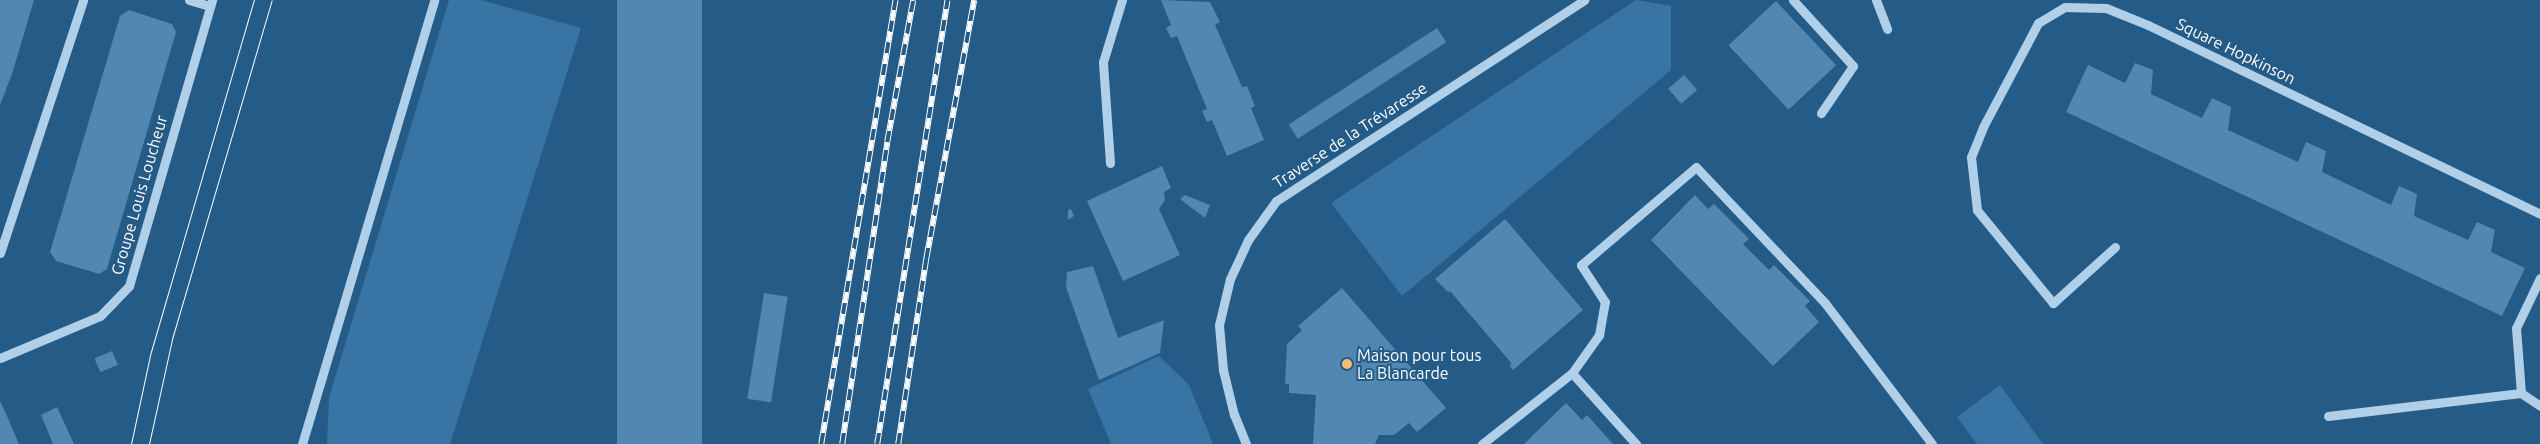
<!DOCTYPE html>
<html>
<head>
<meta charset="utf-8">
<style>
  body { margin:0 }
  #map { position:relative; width:2540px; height:444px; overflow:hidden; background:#255b87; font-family:Ubuntu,sans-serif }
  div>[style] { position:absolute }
  .green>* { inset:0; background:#3975a4 }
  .building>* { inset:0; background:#5187b1; transform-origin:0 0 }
  .minor>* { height:9px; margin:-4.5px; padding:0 4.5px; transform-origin:4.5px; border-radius:4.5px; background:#b0d0e9 }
  .tram>* { height:1px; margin:-0.5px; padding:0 0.5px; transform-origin:0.5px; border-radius:0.5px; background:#fff }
  .rail>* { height:5.5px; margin-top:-2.75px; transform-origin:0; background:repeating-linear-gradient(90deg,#255b87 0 11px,#fff 0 22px); box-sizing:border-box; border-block:1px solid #fff }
  .dots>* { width:14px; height:14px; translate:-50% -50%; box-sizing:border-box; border:2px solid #255b87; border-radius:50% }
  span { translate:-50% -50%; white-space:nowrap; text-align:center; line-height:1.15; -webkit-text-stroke:4px #255b87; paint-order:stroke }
  .street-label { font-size:16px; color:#fff }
  .poi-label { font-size:16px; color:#fff }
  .left { translate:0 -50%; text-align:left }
</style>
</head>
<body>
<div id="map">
  <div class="green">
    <div style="clip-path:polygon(449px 0,481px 0,581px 28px,450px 444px,327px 444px,329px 398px)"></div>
    <div style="clip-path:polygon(1636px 0,1671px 6px,1671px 70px,1402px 296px,1331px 203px)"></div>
    <div style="clip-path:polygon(1159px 356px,1189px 385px,1213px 444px,1111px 444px,1088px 389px)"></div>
    <div style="clip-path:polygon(2000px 385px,2043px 444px,1977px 444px,1957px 417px)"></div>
  </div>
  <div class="building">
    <div style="clip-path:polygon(0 0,34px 0,12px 74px,0 105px)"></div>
    <div style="left:617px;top:0;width:85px;height:466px"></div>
    <div style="clip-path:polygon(1161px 0,1210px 2px,1220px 22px,1215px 25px,1242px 87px,1247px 86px,1255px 106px,1251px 108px,1264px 140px,1227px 156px,1212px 120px,1207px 122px,1202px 111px,1207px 109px,1177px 36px,1171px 38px,1166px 28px,1171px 25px)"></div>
    <div style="left:1776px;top:1px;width:88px;height:65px;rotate:47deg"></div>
    <div style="clip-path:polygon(129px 10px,172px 24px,176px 32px,107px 269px,99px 274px,56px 261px,50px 252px,120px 16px)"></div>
    <div style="left:1437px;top:28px;width:17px;height:177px;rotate:57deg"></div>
    <div style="clip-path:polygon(2135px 63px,2153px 70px,2151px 94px,2202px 118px,2212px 98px,2231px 107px,2228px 130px,2298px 162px,2306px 142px,2326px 151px,2322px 172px,2391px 205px,2399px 186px,2417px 194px,2414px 216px,2468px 240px,2477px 222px,2495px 230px,2491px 252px,2525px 268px,2502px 316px,2066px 112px,2088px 65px,2125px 83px)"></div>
    <div style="left:1684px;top:75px;width:20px;height:21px;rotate:49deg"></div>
    <div style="clip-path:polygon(1162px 166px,1171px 188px,1164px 192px,1165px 200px,1159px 209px,1180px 255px,1123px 281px,1087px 201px)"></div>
    <div style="clip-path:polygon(1185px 195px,1210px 205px,1205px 218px,1180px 199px)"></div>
    <div style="clip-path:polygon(1695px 195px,1708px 209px,1714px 204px,1749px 239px,1743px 244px,1769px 270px,1774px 265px,1810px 301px,1805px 306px,1819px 322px,1773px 366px,1651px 240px)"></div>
    <div style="clip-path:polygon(1071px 209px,1074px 216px,1068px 220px,1068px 210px)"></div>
    <div style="clip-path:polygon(1505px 219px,1583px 310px,1513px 370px,1509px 365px,1512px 364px,1450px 291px,1448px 292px,1435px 279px)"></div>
    <div style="clip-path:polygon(1093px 266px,1118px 338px,1164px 320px,1160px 353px,1099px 380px,1066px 287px,1067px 272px)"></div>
    <div style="clip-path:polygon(1342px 288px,1446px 408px,1417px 432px,1409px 423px,1394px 435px,1379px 435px,1375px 444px,1313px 444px,1316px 395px,1289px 393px,1289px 384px,1285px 384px,1287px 344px,1302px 330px,1298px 326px)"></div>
    <div style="left:764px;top:293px;width:24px;height:107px;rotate:9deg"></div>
    <div style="left:112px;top:351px;width:15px;height:19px;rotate:67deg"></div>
    <div style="clip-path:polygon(0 401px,7px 416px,19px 444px,0 444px)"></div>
    <div style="clip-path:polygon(1566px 403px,1582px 420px,1587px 415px,1613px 444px,1524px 444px)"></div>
    <div style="clip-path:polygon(57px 407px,74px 444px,53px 444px,41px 415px)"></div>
  </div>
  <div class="minor">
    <div style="left:189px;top:0;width:22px;rotate:16deg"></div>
    <div style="left:1793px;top:0;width:89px;rotate:47.7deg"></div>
    <div style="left:1853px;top:66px;width:57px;rotate:124.2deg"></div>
    <div style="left:1876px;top:0;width:31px;rotate:69deg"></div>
    <div style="left:1110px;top:163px;width:101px;rotate:-94deg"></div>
    <div style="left:1103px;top:62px;width:65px;rotate:-73deg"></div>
    <div style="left:2115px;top:247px;width:84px;rotate:137.9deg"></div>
    <div style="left:2053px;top:303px;width:120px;rotate:-129.3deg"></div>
    <div style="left:1977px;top:210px;width:53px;rotate:-96.5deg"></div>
    <div style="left:1971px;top:157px;width:32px;rotate:-68deg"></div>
    <div style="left:1983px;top:127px;width:118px;rotate:-62.1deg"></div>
    <div style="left:2038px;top:23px;width:31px;rotate:-31deg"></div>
    <div style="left:2065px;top:7px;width:41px;rotate:1.4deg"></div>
    <div style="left:2106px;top:8px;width:45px;rotate:22deg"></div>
    <div style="left:2148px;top:25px;width:435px;rotate:25.7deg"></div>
    <div style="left:0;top:253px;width:266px;rotate:-71.8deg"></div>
    <div style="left:2540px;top:278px;width:55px;rotate:115.6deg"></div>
    <div style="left:2516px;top:328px;width:65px;rotate:85.6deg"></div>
    <div style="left:2521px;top:393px;width:23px;rotate:34deg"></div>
    <div style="left:0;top:358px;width:108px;rotate:-22.8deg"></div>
    <div style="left:100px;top:316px;width:42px;rotate:-46deg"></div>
    <div style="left:129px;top:286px;width:298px;rotate:-73.8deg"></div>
    <div style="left:1572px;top:373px;width:47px;rotate:-54.6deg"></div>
    <div style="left:1599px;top:335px;width:34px;rotate:-80deg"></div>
    <div style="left:1605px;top:302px;width:44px;rotate:-123deg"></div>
    <div style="left:1581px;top:265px;width:151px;rotate:-40.4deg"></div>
    <div style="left:1696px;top:167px;width:187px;rotate:46.5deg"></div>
    <div style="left:1825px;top:303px;width:177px;rotate:52.8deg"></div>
    <div style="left:2328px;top:416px;width:194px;rotate:-6.8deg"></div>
    <div style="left:302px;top:444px;width:463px;rotate:-73.4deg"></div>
    <div style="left:1246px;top:444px;width:31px;rotate:-112deg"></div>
    <div style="left:1234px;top:415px;width:46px;rotate:-103.7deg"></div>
    <div style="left:1223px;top:370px;width:45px;rotate:-95.1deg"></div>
    <div style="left:1219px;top:325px;width:47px;rotate:-76.6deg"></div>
    <div style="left:1230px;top:279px;width:43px;rotate:-65.2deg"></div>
    <div style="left:1248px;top:240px;width:48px;rotate:-54.3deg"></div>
    <div style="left:1276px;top:201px;width:368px;rotate:-33.1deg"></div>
    <div style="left:1482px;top:444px;width:115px;rotate:-38.3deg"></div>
    <div style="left:1572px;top:373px;width:96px;rotate:48deg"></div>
  </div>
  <div class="tram">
    <div style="left:131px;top:444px;width:91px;rotate:-77.9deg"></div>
    <div style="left:150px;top:355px;width:370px;rotate:-73.7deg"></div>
    <div style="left:149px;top:444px;width:107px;rotate:-77.6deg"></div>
    <div style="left:172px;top:339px;width:353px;rotate:-73.6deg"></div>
  </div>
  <div class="rail">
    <div style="left:821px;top:444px;width:450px;rotate:-80.5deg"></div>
    <div style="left:842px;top:444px;width:305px;rotate:-81.5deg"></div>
    <div style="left:887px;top:142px;width:144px;rotate:-79.6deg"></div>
    <div style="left:877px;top:444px;width:449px;rotate:-81deg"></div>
    <div style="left:898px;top:444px;width:187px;rotate:-81.4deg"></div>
    <div style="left:926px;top:259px;width:263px;rotate:-79.5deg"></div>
  </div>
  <div class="dots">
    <div style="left:1347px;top:364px;background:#f3bf74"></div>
  </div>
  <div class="street-label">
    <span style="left:2236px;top:51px;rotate:26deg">Square Hopkinson</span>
    <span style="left:1350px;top:135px;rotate:-33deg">Traverse de la Trévaresse</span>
    <span style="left:139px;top:195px;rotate:-74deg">Groupe Louis Loucheur</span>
  </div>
  <div class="poi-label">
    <span class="left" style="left:1357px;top:364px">Maison pour tous<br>La Blancarde</span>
  </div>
</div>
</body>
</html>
